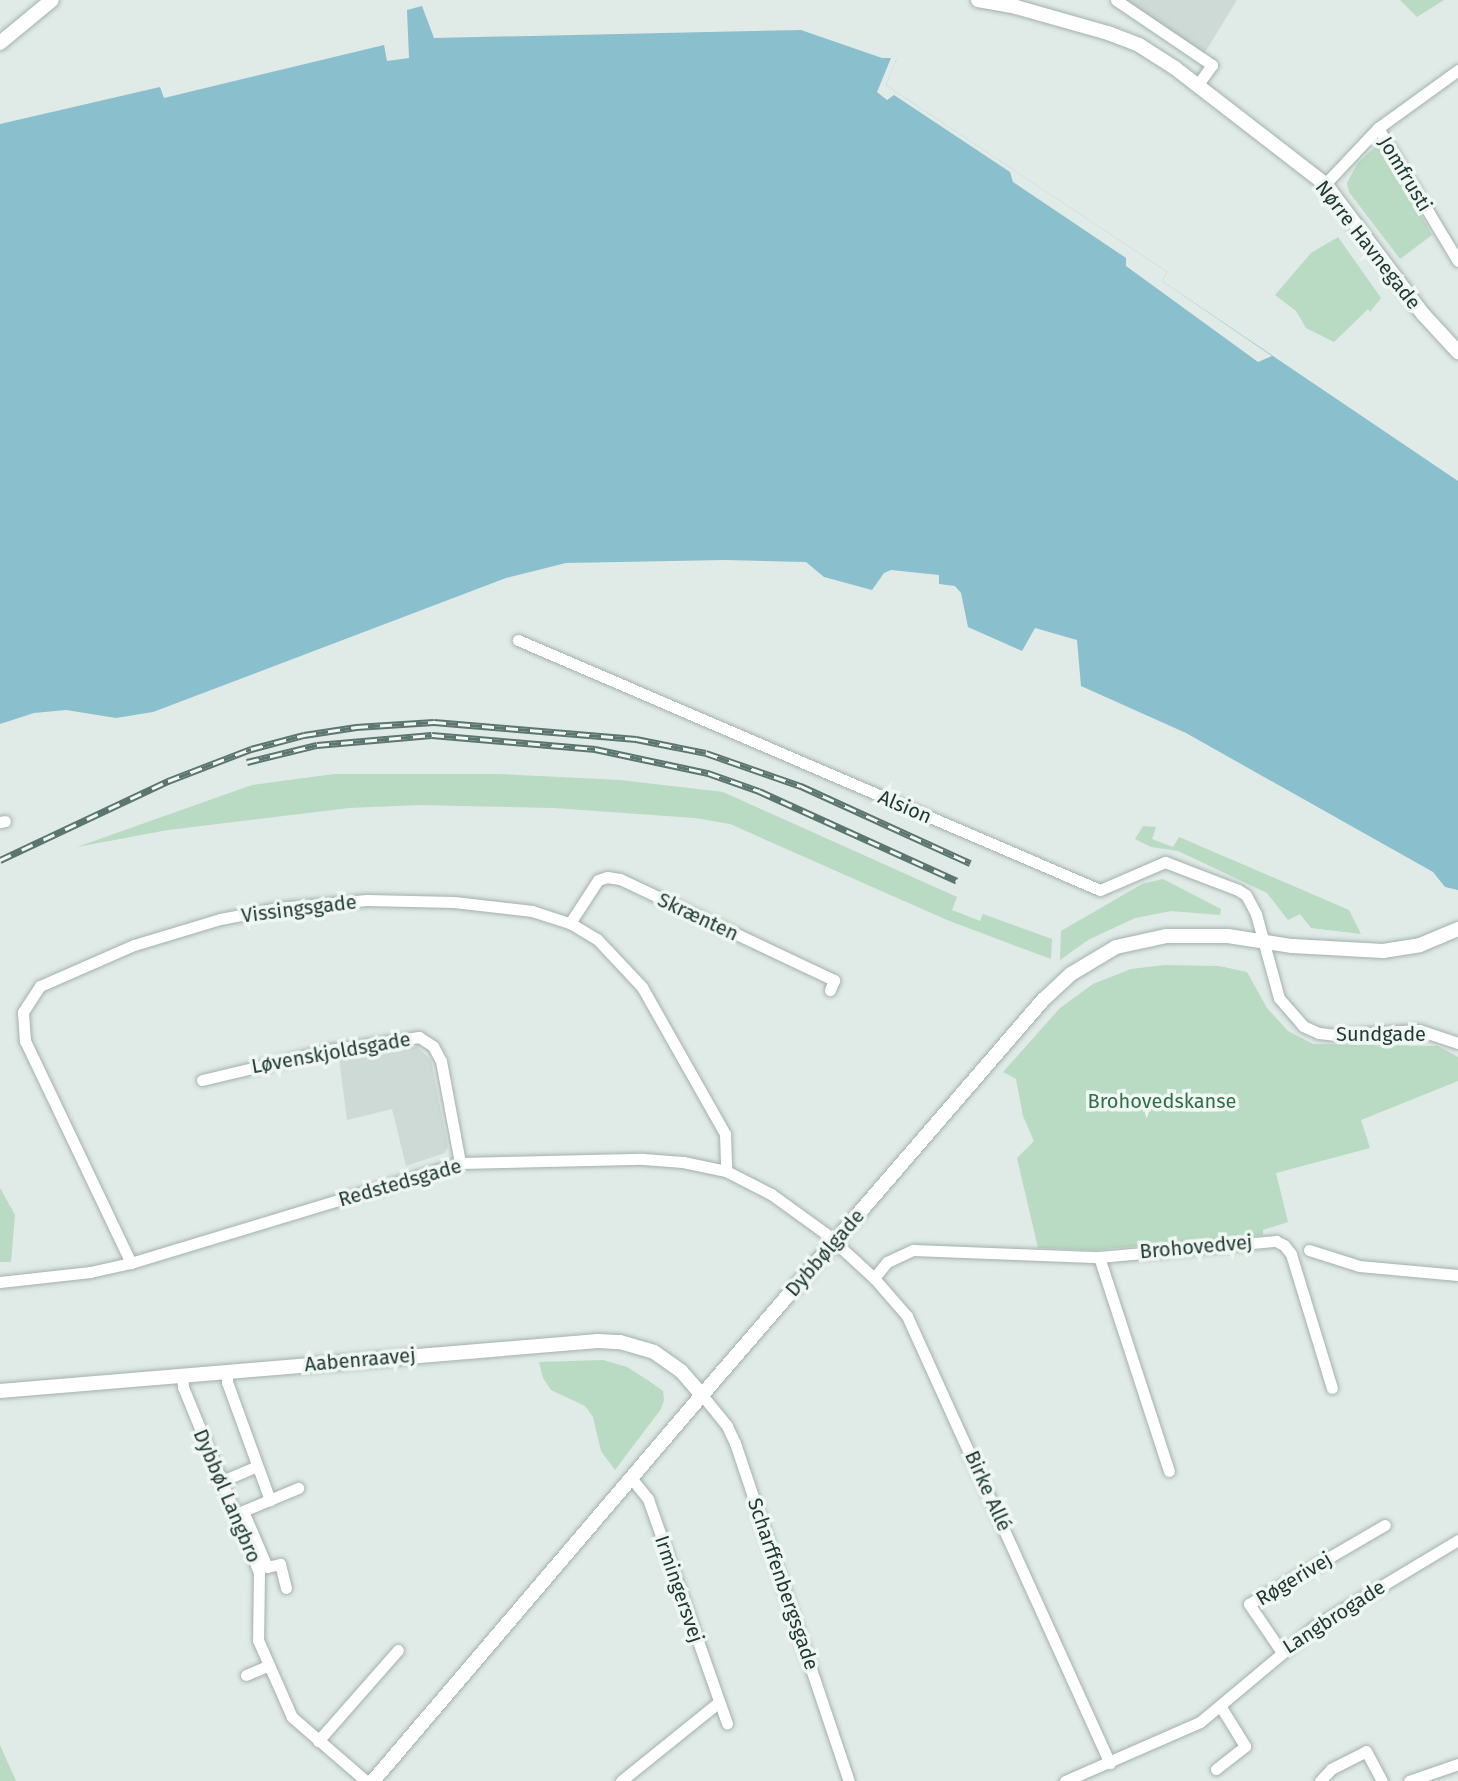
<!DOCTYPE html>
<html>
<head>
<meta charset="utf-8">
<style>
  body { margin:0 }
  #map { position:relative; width:1458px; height:1781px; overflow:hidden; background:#e0eae6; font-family:"Fira Sans",sans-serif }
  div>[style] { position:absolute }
  .built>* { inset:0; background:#cedad5 }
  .green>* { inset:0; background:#b9dac3 }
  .water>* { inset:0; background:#8ac0cd }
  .pier>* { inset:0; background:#e0eae6 }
  .roads { filter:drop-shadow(0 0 2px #a3b1ad) drop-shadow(0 0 2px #a3b1ad) }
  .minor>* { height:11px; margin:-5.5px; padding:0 5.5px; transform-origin:5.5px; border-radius:5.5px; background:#fff }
  .tertiary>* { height:14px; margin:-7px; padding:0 7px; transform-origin:7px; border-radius:7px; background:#fff }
  .rail>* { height:7px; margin-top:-3.5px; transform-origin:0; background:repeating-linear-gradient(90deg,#f0f7f3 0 12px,#5b756f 0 24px); box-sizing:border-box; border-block:2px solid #5b756f }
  span { translate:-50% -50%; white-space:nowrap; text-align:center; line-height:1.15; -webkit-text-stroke:7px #f0f7f3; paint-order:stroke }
  .street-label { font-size:20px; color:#213934 }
  .park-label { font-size:20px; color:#2e6e49 }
</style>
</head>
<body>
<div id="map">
  <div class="built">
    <div style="clip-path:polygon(1116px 0,1237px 0,1204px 54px)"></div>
    <div style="clip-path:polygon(417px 1047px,431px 1060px,448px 1147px,445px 1153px,406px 1166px,392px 1109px,347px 1120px,339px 1058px)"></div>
  </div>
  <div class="green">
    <div style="clip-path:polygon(1400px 0,1444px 0,1417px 17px)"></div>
    <div style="clip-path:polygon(1379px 143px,1432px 235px,1400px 259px,1349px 192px,1347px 183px,1357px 164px)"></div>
    <div style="clip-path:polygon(1338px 237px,1381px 298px,1370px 312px,1368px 309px,1334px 342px,1306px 328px,1296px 311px,1275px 295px,1311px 253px)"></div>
    <div style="clip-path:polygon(334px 774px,498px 774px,620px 780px,723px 792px,957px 897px,952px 910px,980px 921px,983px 914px,1052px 939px,1051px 959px,947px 920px,730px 824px,695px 818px,554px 808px,419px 805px,349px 808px,168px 830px,77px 847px,252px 785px)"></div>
    <div style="clip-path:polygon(1143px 826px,1156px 827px,1152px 839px,1173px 847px,1179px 837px,1349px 910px,1361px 934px,1311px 928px,1300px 914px,1288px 920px,1267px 893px,1178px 851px,1151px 847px,1135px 839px)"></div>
    <div style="clip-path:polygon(1163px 879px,1221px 909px,1220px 915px,1171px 911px,1135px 918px,1088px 940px,1060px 960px,1061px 931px,1142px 884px)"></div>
    <div style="clip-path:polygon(1164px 965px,1219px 966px,1247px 972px,1267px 1008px,1288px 1031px,1313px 1044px,1438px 1046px,1458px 1057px,1458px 1081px,1361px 1120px,1370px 1148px,1276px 1173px,1288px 1222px,1263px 1230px,1263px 1235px,1095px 1250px,1038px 1248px,1017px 1158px,1034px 1141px,1023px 1116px,1016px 1079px,1003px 1072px,1060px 1008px,1093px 984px,1131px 969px)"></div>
    <div style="clip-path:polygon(0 1188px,15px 1215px,11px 1262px,0 1262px)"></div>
    <div style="clip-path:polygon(603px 1360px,627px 1367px,649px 1381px,663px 1391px,664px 1400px,661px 1409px,615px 1470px,601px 1451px,593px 1417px,585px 1406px,551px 1390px,543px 1378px,539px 1362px)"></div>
    <div style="clip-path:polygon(0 1745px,16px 1781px,0 1781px)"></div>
  </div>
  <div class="water">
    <div style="clip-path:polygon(422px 6px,434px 38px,801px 30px,882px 58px,897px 58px,886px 85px,1167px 272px,1162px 281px,1458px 481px,1458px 890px,1445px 887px,1433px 872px,1186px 733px,1081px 686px,1077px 640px,1035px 628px,1022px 651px,968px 627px,961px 593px,955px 586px,939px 584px,939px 575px,891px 570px,884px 573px,872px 590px,824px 577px,806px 562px,726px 560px,566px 563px,506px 578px,153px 712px,116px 718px,66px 710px,34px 713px,0 724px,0 124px,160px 87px,164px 98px,384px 45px,387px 61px,409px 58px,407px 10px)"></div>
  </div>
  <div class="pier">
    <div style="clip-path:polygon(891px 58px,897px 58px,886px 85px,1167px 272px,1162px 281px,1272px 356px,1258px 362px,1126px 266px,1126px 258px,1013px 182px,1010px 172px,894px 95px,887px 100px,877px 92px)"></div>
  </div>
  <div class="roads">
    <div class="minor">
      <div style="left:1116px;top:0;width:116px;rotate:34.1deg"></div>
      <div style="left:1212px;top:65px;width:26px;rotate:126deg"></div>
      <div style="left:1378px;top:128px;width:155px;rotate:59deg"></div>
      <div style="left:1325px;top:184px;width:77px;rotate:-46.6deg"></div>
      <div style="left:1378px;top:128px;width:99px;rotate:-35.9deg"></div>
      <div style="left:518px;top:640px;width:633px;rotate:23.25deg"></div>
      <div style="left:1100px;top:890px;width:71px;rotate:-23.3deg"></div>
      <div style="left:1165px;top:862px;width:78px;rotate:21deg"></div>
      <div style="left:1238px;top:890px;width:9px;rotate:32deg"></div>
      <div style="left:1246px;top:895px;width:21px;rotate:62deg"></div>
      <div style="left:1256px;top:914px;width:87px;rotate:74.7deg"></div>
      <div style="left:1279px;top:998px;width:37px;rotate:49deg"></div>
      <div style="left:1303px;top:1026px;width:17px;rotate:24deg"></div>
      <div style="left:1319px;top:1033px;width:17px;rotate:7deg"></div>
      <div style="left:1336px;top:1035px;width:83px;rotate:-3.4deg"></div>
      <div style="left:1419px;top:1030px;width:41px;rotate:18.4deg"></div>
      <div style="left:0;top:822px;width:5px;rotate:-11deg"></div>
      <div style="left:570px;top:923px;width:51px;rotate:-56.9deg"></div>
      <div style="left:598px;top:880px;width:9px;rotate:-18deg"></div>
      <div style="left:607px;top:877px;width:13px;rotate:9deg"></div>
      <div style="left:620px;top:879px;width:237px;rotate:25.3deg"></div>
      <div style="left:834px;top:980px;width:11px;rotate:112deg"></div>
      <div style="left:202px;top:1080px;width:130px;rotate:-13.3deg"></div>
      <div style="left:329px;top:1050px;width:91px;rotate:-8.2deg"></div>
      <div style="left:419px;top:1037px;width:17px;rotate:33deg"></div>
      <div style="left:433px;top:1046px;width:17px;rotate:62deg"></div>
      <div style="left:441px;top:1061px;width:104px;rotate:79.4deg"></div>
      <div style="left:1309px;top:1250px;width:52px;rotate:17.7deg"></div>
      <div style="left:1359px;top:1266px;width:99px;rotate:5.2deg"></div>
      <div style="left:1099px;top:1257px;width:225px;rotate:71.9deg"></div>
      <div style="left:131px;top:1263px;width:246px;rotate:-115.5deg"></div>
      <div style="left:25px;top:1041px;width:29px;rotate:-94deg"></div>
      <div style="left:23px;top:1012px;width:31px;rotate:-57deg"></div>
      <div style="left:40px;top:986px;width:103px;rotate:-23.6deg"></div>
      <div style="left:134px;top:945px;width:90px;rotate:-16.8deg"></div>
      <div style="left:220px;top:919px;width:59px;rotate:-10.7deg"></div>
      <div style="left:278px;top:908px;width:89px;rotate:-5.1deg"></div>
      <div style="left:367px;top:900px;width:87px;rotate:1.3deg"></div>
      <div style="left:454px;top:902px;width:79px;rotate:6.6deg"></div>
      <div style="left:532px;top:911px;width:40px;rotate:18deg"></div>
      <div style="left:570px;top:923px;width:31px;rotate:31deg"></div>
      <div style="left:597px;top:939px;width:66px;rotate:46.8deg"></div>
      <div style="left:642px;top:987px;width:169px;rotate:60.5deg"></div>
      <div style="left:725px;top:1134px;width:37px;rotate:88deg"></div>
      <div style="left:874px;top:1278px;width:21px;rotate:-51deg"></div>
      <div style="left:887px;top:1262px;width:29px;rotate:-25deg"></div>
      <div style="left:913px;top:1250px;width:186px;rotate:2.2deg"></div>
      <div style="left:1099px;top:1257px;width:178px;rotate:-5.2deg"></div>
      <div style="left:1276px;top:1241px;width:9px;rotate:27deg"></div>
      <div style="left:1284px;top:1245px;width:11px;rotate:52deg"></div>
      <div style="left:1291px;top:1254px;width:140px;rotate:73deg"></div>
      <div style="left:0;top:1282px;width:91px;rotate:-6.3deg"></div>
      <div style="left:90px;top:1272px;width:42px;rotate:-12.4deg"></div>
      <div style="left:131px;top:1263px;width:344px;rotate:-16.9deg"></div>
      <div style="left:460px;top:1163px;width:183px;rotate:-1.3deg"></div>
      <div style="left:643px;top:1159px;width:40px;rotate:4.3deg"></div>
      <div style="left:683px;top:1162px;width:44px;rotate:11.8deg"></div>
      <div style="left:726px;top:1171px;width:51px;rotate:27.1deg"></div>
      <div style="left:771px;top:1194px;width:67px;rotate:35.8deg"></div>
      <div style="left:825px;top:1233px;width:67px;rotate:42.6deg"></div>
      <div style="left:874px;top:1278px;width:50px;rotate:49deg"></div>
      <div style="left:907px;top:1316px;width:491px;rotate:65.6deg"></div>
      <div style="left:227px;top:1371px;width:11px;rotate:90deg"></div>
      <div style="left:227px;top:1382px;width:126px;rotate:70deg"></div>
      <div style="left:182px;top:1375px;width:12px;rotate:85deg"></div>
      <div style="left:183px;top:1387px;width:200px;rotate:67.7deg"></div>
      <div style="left:259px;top:1572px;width:68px;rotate:90.8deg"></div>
      <div style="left:258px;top:1640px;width:84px;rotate:66.2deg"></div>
      <div style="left:292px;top:1717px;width:98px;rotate:40.9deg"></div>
      <div style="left:702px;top:1395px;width:40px;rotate:51deg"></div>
      <div style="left:727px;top:1426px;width:19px;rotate:65deg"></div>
      <div style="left:735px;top:1443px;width:357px;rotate:71.4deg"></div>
      <div style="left:229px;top:1478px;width:30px;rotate:-23deg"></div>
      <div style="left:632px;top:1479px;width:26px;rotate:51deg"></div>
      <div style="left:648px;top:1499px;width:238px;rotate:70.6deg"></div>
      <div style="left:286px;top:1588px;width:25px;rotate:-104deg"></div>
      <div style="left:280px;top:1564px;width:13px;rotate:167deg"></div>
      <div style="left:267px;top:1567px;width:61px;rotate:-113.2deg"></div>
      <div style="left:243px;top:1511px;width:60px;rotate:-22.7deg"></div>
      <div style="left:1281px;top:1651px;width:57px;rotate:-124.2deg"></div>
      <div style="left:1249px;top:1604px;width:157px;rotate:-30.2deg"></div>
      <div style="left:246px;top:1675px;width:25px;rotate:-23deg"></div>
      <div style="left:318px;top:1741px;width:121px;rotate:-48.7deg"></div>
      <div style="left:1216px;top:1769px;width:37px;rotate:-38deg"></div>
      <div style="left:1245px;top:1746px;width:46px;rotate:-121.6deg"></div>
      <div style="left:621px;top:1781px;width:126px;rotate:-38.9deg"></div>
      <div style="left:1065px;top:1781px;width:147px;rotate:-23.6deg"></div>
      <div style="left:1200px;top:1722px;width:150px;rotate:-39.9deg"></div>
      <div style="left:1315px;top:1626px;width:167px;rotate:-31deg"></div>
      <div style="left:1320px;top:1781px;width:16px;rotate:-47deg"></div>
      <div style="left:1331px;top:1769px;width:39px;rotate:-27deg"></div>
      <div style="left:1366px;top:1751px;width:34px;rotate:62deg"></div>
      <div style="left:1409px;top:1781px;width:52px;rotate:-19.1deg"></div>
    </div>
    <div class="tertiary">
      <div style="left:978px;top:0;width:39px;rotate:10deg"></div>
      <div style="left:1016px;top:7px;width:96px;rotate:15.8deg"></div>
      <div style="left:1108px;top:33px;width:33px;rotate:21deg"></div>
      <div style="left:1139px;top:45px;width:43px;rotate:32.6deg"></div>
      <div style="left:1175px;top:68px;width:190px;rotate:37.7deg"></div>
      <div style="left:1325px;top:184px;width:163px;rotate:53deg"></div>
      <div style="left:1423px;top:314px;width:52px;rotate:47.4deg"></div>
      <div style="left:0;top:43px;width:67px;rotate:-39.6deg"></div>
      <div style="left:0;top:1391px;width:600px;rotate:-4.78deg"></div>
      <div style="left:598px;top:1341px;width:22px;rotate:3deg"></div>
      <div style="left:620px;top:1342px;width:35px;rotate:16deg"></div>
      <div style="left:654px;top:1352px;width:33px;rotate:35deg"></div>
      <div style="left:681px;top:1371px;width:32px;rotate:49deg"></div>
      <div style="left:373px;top:1781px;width:507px;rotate:-49.56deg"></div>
      <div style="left:702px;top:1395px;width:522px;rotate:-49.2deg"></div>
      <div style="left:1043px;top:1000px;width:38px;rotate:-43deg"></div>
      <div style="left:1071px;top:974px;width:52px;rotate:-31deg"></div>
      <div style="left:1116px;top:947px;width:51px;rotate:-12.4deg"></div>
      <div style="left:1166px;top:936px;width:62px"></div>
      <div style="left:1228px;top:936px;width:65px;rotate:8.9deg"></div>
      <div style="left:1292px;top:946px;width:91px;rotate:3.1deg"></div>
      <div style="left:1383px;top:951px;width:37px;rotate:-9deg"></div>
      <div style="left:1420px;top:945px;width:41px;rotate:-22.8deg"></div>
    </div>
  </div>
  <div class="rail">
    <div style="left:247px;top:762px;width:72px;rotate:-13.7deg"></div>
    <div style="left:317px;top:745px;width:115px;rotate:-5deg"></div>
    <div style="left:432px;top:735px;width:164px;rotate:4.9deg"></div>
    <div style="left:595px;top:749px;width:116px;rotate:12deg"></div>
    <div style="left:708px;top:773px;width:54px;rotate:19.4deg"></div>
    <div style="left:759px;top:791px;width:217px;rotate:24.4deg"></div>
    <div style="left:0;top:860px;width:186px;rotate:-25.2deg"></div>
    <div style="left:168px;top:781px;width:89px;rotate:-21.1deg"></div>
    <div style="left:251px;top:749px;width:55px;rotate:-14.8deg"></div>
    <div style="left:304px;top:735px;width:53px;rotate:-8.7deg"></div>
    <div style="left:356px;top:727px;width:78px;rotate:-3.7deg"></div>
    <div style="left:434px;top:722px;width:203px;rotate:4.8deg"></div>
    <div style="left:636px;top:739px;width:71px;rotate:11.3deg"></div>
    <div style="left:706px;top:753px;width:101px;rotate:19.2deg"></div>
    <div style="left:801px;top:786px;width:186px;rotate:24.5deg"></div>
  </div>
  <div class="street-label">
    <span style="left:1405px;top:174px;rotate:59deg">Jomfrusti</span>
    <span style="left:1368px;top:245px;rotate:52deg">Nørre Havnegade</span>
    <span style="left:905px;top:807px;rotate:23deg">Alsion</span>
    <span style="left:299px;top:909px;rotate:-7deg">Vissingsgade</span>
    <span style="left:698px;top:917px;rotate:25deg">Skrænten</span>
    <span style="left:1381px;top:1034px">Sundgade</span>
    <span style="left:331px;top:1053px;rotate:-10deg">Løvenskjoldsgade</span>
    <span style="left:400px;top:1183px;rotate:-16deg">Redstedsgade</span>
    <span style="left:1196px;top:1247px;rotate:-5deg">Brohovedvej</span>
    <span style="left:825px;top:1253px;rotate:-49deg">Dybbølgade</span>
    <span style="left:360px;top:1360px;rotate:-5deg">Aabenraavej</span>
    <span style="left:988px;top:1491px;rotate:66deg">Birke Allé</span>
    <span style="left:227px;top:1496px;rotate:67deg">Dybbøl Langbro</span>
    <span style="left:1294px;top:1579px;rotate:-31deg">Røgerivej</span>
    <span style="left:783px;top:1584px;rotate:71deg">Scharffenbergsgade</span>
    <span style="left:679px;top:1589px;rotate:71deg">Irmingersvej</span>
    <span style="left:1334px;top:1617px;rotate:-33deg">Langbrogade</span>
  </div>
  <div class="park-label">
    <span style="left:1162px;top:1101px">Brohovedskanse</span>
  </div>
</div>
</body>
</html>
